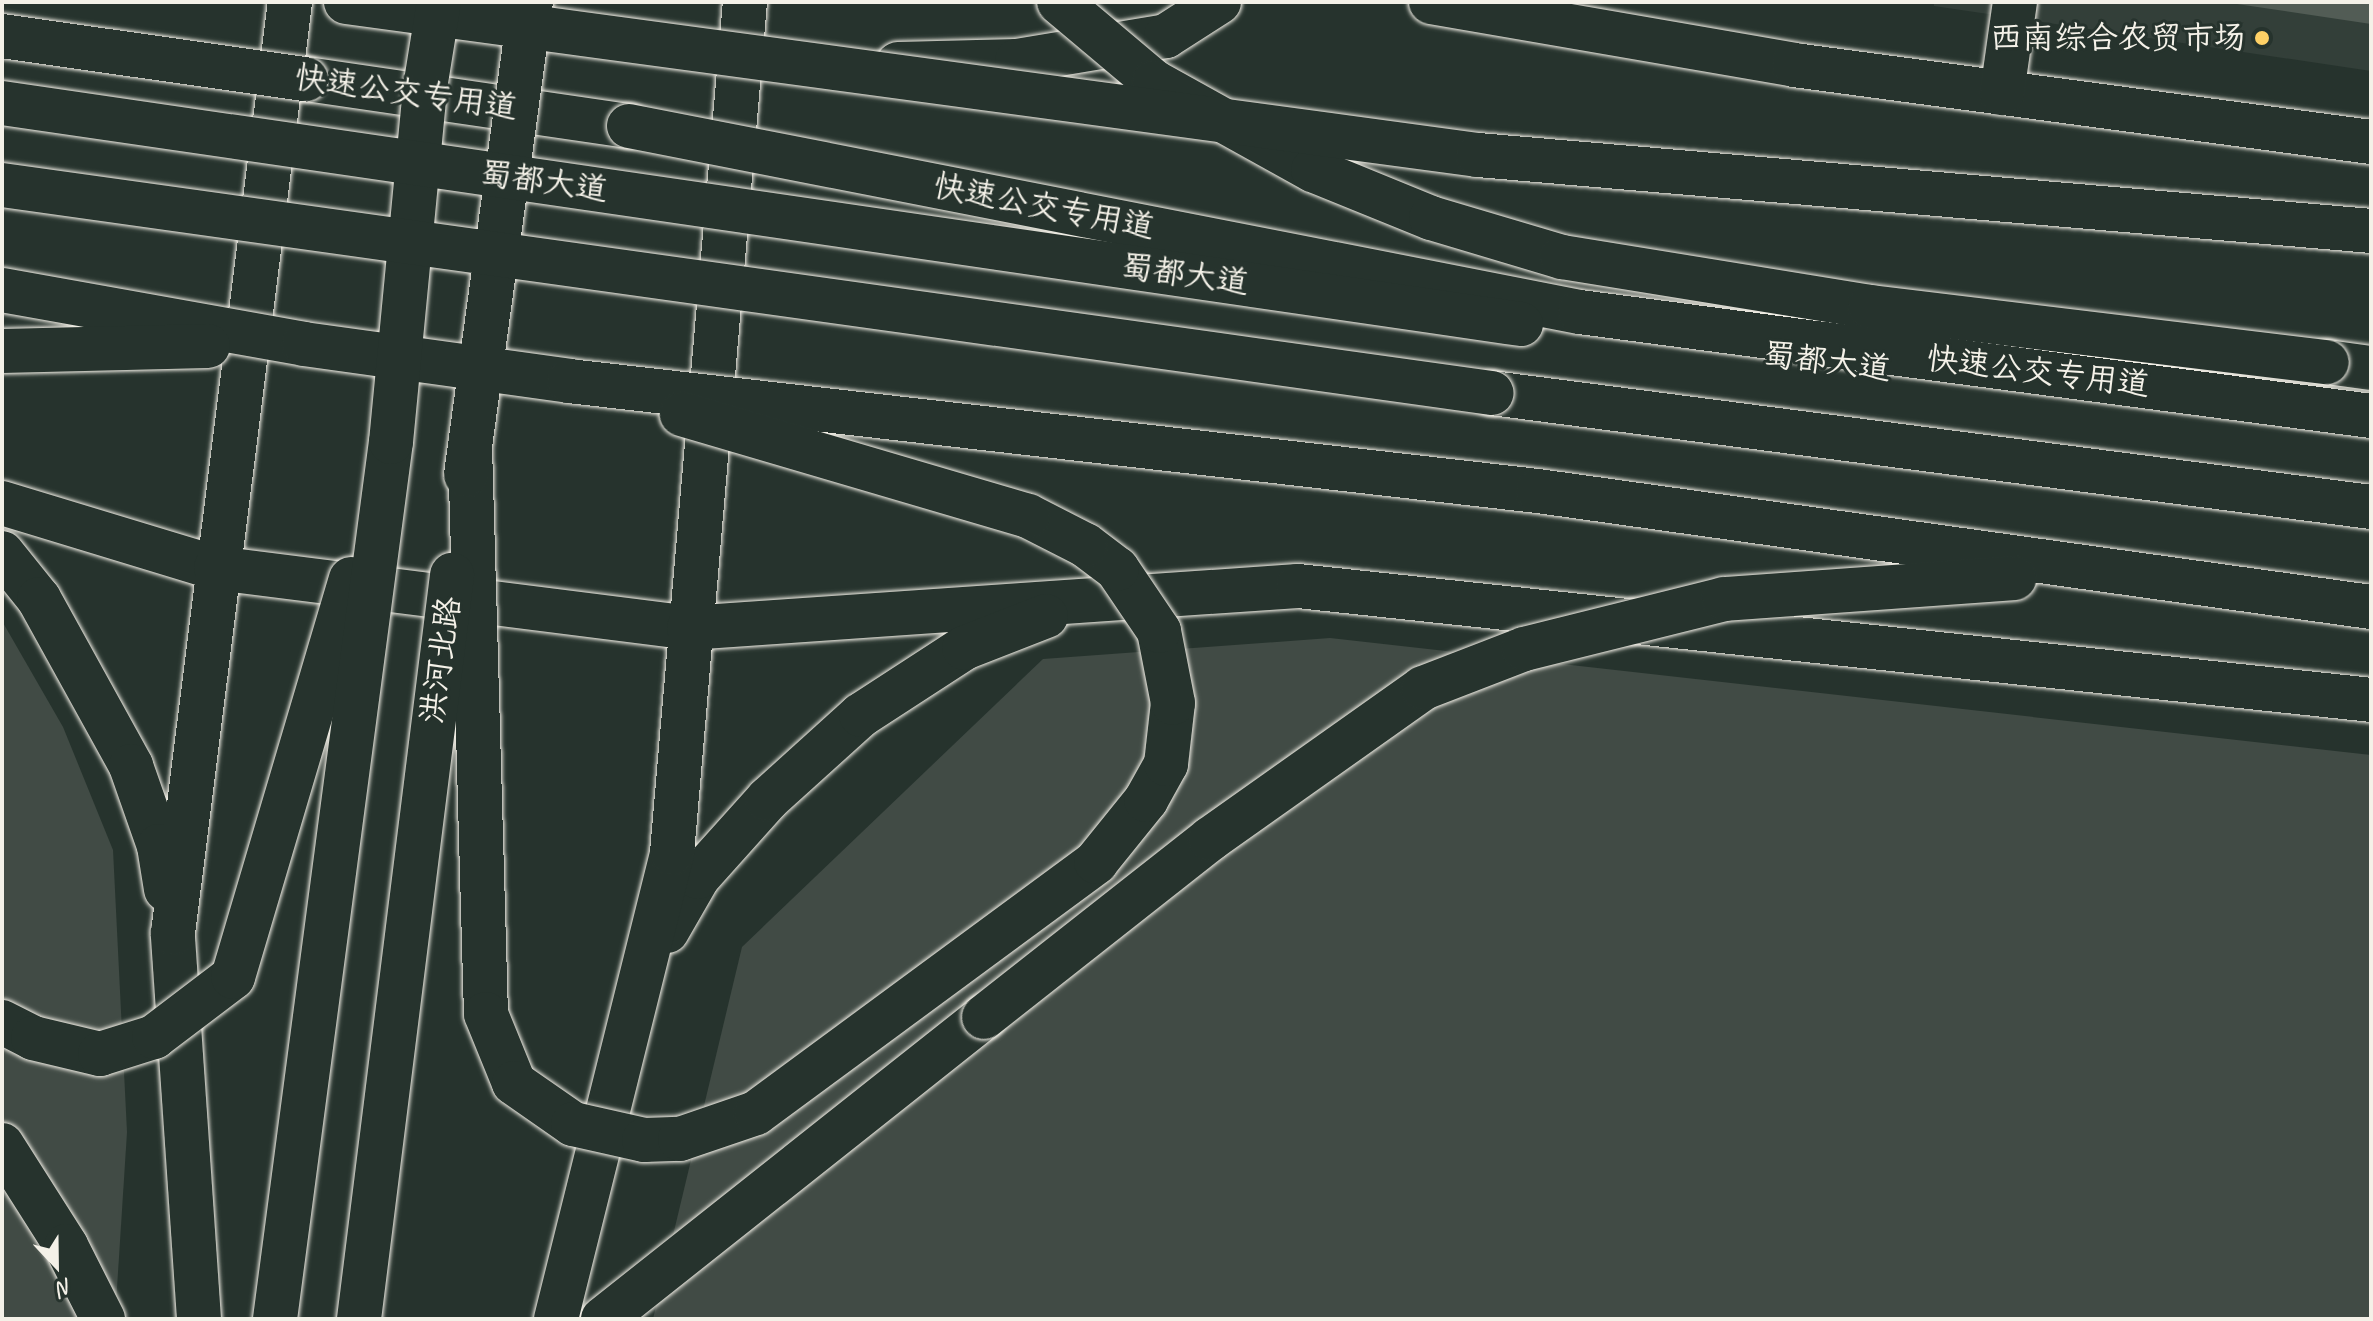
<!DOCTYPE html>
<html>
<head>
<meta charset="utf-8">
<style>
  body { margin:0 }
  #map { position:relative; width:2373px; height:1321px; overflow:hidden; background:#26332d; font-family:Caveat,"LXGW WenKai TC",sans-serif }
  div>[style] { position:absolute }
  .built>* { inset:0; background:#333f39 }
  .green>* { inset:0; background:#414b45 }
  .building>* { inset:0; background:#525c55 }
  .roads { filter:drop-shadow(0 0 2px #f4f1e8) drop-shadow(0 0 2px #f4f1e8) }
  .minor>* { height:44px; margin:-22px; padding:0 22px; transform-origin:22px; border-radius:22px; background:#26332d }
  .major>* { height:44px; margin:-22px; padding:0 22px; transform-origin:22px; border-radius:22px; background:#26332d }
  .highway>* { height:44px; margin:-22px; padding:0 22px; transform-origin:22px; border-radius:22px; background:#26332d }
  .bridges { filter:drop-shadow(0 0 2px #f4f1e8) drop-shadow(0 0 2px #f4f1e8) }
  .minor-bridge>* { height:44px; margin:-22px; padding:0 22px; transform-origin:22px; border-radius:22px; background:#26332d }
  .major-bridge>* { height:44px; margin:-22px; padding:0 22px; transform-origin:22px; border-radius:22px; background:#26332d }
  .highway-bridge>* { height:44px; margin:-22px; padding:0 22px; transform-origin:22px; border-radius:22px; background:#26332d }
  .dots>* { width:22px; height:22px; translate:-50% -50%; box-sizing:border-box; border:4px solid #26332d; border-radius:50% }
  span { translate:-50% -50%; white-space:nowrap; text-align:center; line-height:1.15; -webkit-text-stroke:6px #26332d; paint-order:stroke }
  .poi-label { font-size:32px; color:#f4f1e8 }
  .right { translate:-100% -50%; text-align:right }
  .street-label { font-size:32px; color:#f4f1e8 }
  .frame { position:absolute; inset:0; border:4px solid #f4f1e8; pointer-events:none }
  .north { position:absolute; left:16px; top:1225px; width:80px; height:80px; -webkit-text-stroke:6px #26332d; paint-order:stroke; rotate:158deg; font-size:22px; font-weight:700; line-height:32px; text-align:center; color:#f4f1e8 }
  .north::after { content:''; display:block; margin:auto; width:28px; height:36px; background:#f4f1e8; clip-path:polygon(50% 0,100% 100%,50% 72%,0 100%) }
</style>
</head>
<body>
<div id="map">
  <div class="built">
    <div style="clip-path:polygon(1934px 2px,2371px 2px,2371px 71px,1934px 6px)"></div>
  </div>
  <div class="green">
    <div style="clip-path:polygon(2px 621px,63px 727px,113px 850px,127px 1132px,115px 1319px,2px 1319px)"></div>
    <div style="clip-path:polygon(1330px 638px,2371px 755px,2371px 1319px,653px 1319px,742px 947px,1043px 659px)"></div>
  </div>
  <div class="building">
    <div style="clip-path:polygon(2371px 2px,2371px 24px,2237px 4px,2237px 2px)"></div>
  </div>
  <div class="roads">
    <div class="minor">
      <div style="left:1431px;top:2px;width:368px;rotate:9.8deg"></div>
      <div style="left:1794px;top:65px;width:582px;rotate:7.6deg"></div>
      <div style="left:306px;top:79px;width:326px;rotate:8.3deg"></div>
      <div style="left:2002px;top:93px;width:92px;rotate:-81.9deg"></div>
      <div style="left:2327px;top:362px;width:44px;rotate:7.8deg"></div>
      <div style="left:2px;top:503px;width:224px;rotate:16.9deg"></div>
      <div style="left:216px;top:568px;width:477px;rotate:7.2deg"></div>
      <div style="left:689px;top:628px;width:610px;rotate:-3.95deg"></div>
      <div style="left:1298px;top:586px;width:1079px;rotate:6.06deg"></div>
      <div style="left:2px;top:553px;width:59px;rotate:51.2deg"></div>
      <div style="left:39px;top:599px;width:191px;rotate:61.1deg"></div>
      <div style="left:131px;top:766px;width:85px;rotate:70.7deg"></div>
      <div style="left:159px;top:846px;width:44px;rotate:80.8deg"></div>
      <div style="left:667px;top:931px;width:62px;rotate:-60.1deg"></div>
      <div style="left:698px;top:877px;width:105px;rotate:-48.1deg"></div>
      <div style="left:768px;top:799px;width:125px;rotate:-42.1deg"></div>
      <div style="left:861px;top:715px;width:123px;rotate:-33deg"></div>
      <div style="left:964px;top:648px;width:88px;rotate:-21.3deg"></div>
      <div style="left:199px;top:1319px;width:387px;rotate:-93.9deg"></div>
      <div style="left:173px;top:933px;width:938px;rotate:-82.84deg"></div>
      <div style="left:556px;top:1319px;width:480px;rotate:-76deg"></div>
      <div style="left:672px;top:853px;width:854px;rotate:-85.1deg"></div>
    </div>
    <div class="major">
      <div style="left:898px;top:64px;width:119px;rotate:-1.4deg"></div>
      <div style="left:1017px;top:61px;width:151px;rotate:-9.5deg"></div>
      <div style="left:1166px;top:36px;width:63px;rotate:-32.7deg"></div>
      <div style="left:2px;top:1145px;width:120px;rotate:57.6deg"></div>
      <div style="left:66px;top:1246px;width:82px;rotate:63.1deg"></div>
      <div style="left:603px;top:1319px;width:486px;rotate:-38.4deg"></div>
    </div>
    <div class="highway">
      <div style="left:1492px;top:393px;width:886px;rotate:7.39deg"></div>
    </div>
  </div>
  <div class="bridges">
    <div class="minor-bridge">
      <div style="left:1059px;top:2px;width:124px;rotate:40.1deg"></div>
      <div style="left:1154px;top:82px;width:182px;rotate:29deg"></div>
      <div style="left:1313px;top:170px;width:127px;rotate:22.1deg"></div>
      <div style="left:1431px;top:218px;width:137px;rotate:16.6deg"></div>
      <div style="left:1562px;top:257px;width:312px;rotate:9.2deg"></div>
      <div style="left:1870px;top:307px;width:460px;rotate:6.9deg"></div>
      <div style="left:2px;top:36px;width:307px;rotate:8.1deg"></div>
      <div style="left:629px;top:126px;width:969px;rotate:11.07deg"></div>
      <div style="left:1580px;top:312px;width:798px;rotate:7.49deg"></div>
    </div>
    <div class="major-bridge">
      <div style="left:346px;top:2px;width:1142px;rotate:7.7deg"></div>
      <div style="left:1478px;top:155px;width:896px;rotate:4.86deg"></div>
      <div style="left:2px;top:290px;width:307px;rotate:10.1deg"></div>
      <div style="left:304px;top:344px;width:268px;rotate:7.9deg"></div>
      <div style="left:569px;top:381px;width:975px;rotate:6.48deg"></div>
      <div style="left:1538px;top:491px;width:841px;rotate:7.93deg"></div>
      <div style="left:2px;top:351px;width:206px;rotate:-1.4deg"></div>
      <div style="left:470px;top:446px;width:568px;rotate:88.39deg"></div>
      <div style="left:486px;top:1014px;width:74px;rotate:67.9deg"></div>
      <div style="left:514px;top:1083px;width:72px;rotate:34.8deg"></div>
      <div style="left:573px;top:1124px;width:73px;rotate:12.7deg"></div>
      <div style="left:644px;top:1140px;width:36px;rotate:-2deg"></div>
      <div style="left:680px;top:1139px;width:80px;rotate:-18.9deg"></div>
      <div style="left:756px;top:1113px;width:423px;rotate:-36.4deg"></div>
      <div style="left:1096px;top:862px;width:80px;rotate:-51.1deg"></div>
      <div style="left:1146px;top:800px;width:41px;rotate:-60.9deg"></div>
      <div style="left:1166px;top:764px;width:61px;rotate:-83.5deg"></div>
      <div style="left:1173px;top:703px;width:73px;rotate:-101deg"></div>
      <div style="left:1159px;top:631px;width:75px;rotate:-124.1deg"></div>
      <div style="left:1117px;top:569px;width:40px;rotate:-143deg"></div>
      <div style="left:1085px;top:545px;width:64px;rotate:-153deg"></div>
      <div style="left:1028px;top:516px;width:361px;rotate:-163.6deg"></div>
      <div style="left:466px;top:475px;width:477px;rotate:-82.2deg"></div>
      <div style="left:984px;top:1017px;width:288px;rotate:-38.2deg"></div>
      <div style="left:1210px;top:839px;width:261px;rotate:-35.3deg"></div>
      <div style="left:1423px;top:688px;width:108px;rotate:-21.1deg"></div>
      <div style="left:1524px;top:649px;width:206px;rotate:-14deg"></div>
      <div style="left:1724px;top:599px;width:291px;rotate:-4.1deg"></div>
      <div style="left:2px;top:1022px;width:35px;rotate:27deg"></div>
      <div style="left:33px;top:1038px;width:69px;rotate:13.4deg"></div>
      <div style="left:100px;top:1054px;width:57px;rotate:-17.5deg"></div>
      <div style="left:154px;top:1037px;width:99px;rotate:-37.2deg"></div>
      <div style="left:233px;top:977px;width:415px;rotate:-73.5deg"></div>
      <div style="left:275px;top:1319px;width:885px;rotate:-82.47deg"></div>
      <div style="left:391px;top:442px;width:356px;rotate:-84.5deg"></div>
      <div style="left:425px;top:88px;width:87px;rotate:-80.8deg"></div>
      <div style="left:359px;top:1319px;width:750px;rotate:-82.87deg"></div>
    </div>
    <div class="highway-bridge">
      <div style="left:2px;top:103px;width:1535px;rotate:8.28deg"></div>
      <div style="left:2px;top:185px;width:1504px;rotate:7.95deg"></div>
    </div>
  </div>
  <div class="dots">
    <div style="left:2262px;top:38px;background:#ffd166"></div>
  </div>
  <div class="poi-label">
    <span class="right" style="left:2246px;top:38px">西南综合农贸市场</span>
  </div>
  <div class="street-label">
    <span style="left:406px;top:93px;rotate:8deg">快速公交专用道</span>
    <span style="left:544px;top:182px;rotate:8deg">蜀都大道</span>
    <span style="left:1044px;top:207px;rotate:11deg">快速公交专用道</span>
    <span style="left:1185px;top:275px;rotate:8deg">蜀都大道</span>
    <span style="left:1827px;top:362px;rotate:7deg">蜀都大道</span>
    <span style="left:2038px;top:372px;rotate:7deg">快速公交专用道</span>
    <span style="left:441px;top:660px;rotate:-82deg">洪河北路</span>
  </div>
  <div class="frame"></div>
  <div class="north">N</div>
</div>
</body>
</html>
